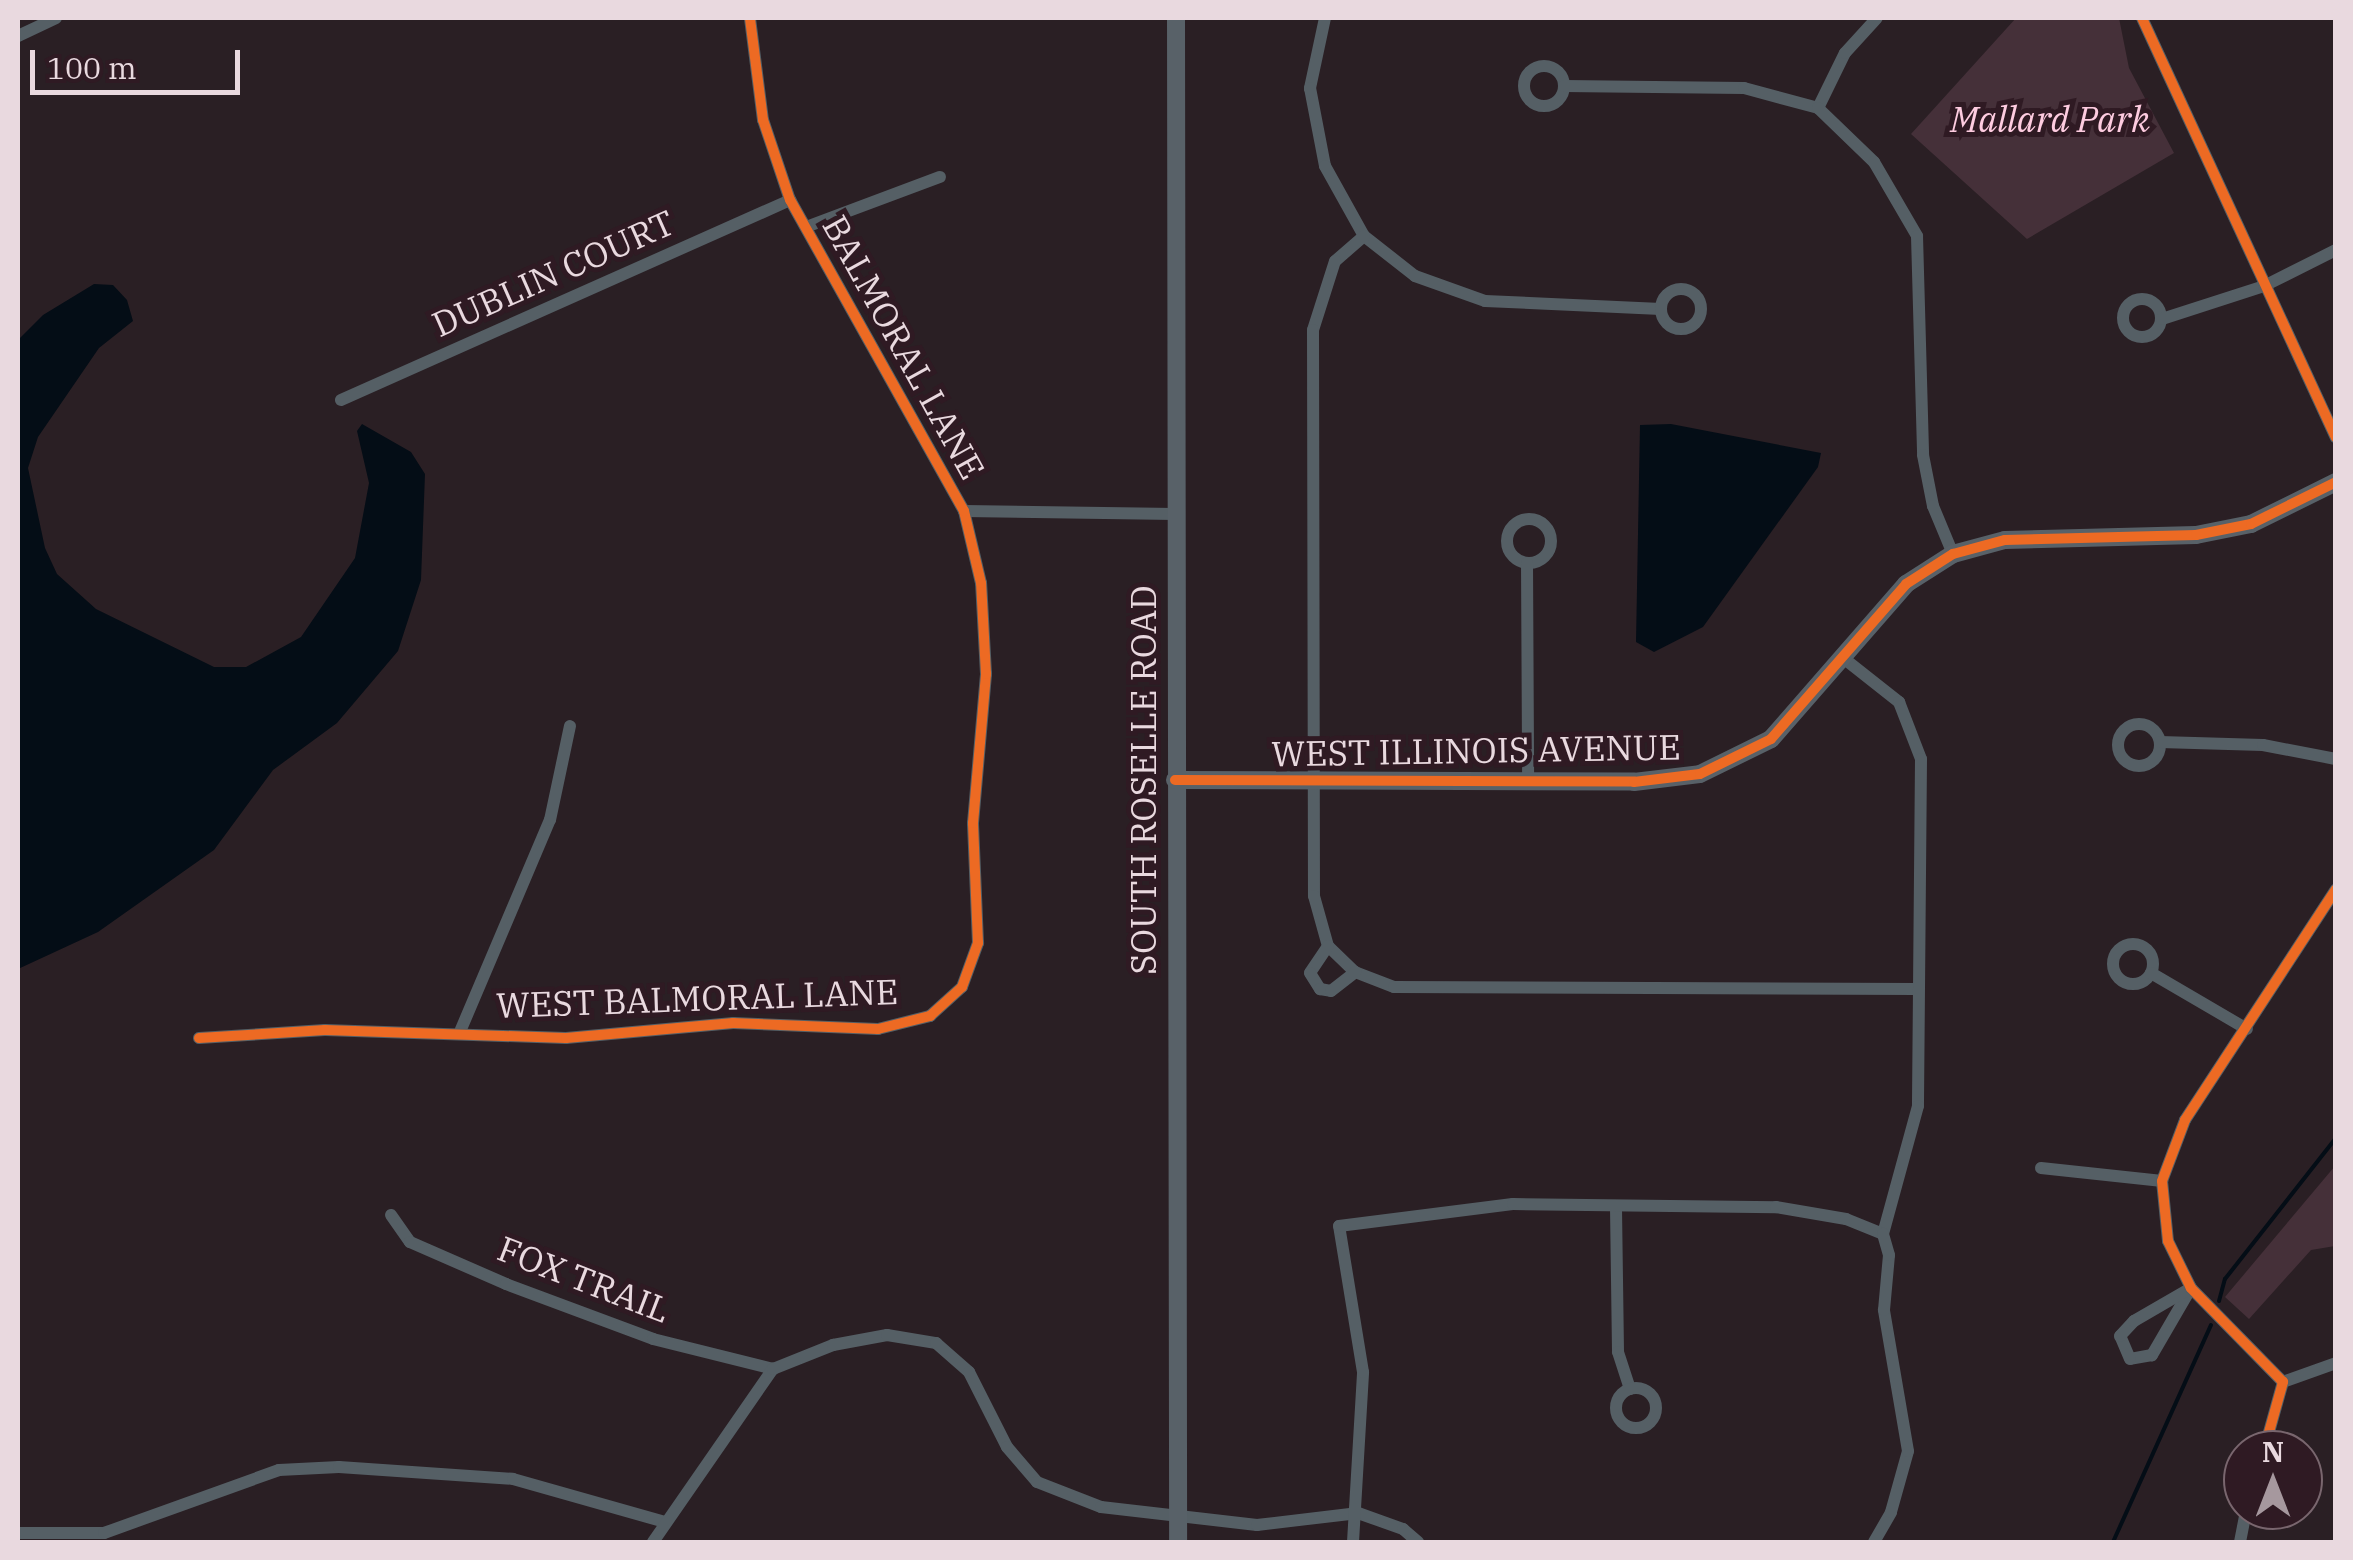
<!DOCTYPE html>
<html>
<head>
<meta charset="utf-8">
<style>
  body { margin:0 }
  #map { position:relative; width:2353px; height:1560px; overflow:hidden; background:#2a1f24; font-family:"IBM Plex Serif",serif }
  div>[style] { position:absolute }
  .green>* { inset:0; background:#453039 }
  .water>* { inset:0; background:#040d16 }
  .stream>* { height:4px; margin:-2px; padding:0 2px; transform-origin:2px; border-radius:2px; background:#040d16 }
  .street>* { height:12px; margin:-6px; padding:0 6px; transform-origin:6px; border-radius:6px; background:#555f65 }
  .street>.ring { margin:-6px; padding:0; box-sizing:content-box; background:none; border:12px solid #555f65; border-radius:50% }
  .secondary>* { height:18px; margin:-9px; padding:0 9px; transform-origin:9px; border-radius:9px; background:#586168 }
  .cycleway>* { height:10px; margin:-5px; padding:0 5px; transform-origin:5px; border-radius:5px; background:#ed6a23 }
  span { translate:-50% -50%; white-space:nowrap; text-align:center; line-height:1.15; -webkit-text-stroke:10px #2f1a23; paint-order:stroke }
  .park-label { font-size:35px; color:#fecce0; font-style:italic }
  .street-label { font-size:35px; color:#e9d9df }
  .frame { position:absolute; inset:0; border:20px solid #e9d9df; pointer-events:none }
  .north { position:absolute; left:2223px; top:1430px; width:100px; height:100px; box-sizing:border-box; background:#2f1a23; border:2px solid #79666e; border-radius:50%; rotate:0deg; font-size:28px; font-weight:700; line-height:40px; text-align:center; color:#e9d9df }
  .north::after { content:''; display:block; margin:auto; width:35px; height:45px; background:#a6989e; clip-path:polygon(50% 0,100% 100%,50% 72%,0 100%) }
  .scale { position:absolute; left:30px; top:50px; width:210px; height:45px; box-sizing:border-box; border:5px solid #e9d9df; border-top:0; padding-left:12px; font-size:30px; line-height:35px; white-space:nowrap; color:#e9d9df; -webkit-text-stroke:8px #2f1a23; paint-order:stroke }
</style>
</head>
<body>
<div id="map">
  <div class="green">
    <div style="clip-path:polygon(2016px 18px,2119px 18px,2129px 68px,2174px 153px,2027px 239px,1911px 134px)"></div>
    <div style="clip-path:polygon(2335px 1166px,2335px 1246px,2311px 1250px,2249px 1319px,2225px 1297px)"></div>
  </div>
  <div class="water">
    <div style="clip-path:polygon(94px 284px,113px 285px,127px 300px,133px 321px,99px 348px,38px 437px,28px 468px,45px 548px,57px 574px,96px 609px,214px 667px,246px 667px,301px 637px,355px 558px,369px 483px,357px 431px,362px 424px,411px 452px,425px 474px,421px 580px,398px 651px,337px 723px,273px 770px,214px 850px,98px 932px,18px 969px,18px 340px,43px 315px)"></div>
    <div style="clip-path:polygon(1671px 424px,1821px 453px,1818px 467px,1703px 627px,1654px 652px,1636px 642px,1640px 425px)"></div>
  </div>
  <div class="stream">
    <div style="left:2219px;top:1301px;width:23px;rotate:-75deg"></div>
    <div style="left:2225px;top:1279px;width:179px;rotate:-51.8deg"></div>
    <div style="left:2113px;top:1542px;width:238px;rotate:-65.7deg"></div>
  </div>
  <div class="street">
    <div style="left:1325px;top:18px;width:72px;rotate:102.1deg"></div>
    <div style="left:1310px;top:88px;width:79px;rotate:79.1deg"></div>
    <div style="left:1325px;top:166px;width:80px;rotate:60.9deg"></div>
    <div style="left:1364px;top:236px;width:65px;rotate:38.1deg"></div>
    <div style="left:1415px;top:276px;width:74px;rotate:19.7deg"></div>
    <div style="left:1485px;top:301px;width:176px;rotate:2.6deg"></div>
    <div style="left:2142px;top:18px;width:462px;rotate:65.2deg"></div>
    <div style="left:18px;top:36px;width:42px;rotate:-25.3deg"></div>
    <div class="ring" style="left:1524px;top:66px;width:28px;height:28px"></div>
    <div style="left:1564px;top:86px;width:180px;rotate:0.6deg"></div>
    <div style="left:1744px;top:88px;width:77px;rotate:15.1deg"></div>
    <div style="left:1818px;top:108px;width:61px;rotate:-63.9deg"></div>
    <div style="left:1845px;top:53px;width:47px;rotate:-47.6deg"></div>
    <div style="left:1818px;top:108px;width:78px;rotate:44deg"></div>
    <div style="left:1874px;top:162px;width:86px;rotate:59.8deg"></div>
    <div style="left:1917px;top:236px;width:219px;rotate:88.4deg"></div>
    <div style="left:1923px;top:455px;width:52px;rotate:78.9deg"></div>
    <div style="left:1933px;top:506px;width:52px;rotate:67.4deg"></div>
    <div style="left:806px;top:227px;width:143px;rotate:-20.5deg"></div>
    <div style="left:1364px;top:236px;width:38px;rotate:139deg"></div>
    <div style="left:1335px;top:261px;width:72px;rotate:107.7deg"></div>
    <div style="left:1313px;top:330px;width:566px;rotate:89.9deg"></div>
    <div style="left:1314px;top:896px;width:52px;rotate:74.4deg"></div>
    <div style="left:1328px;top:946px;width:37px;rotate:44deg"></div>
    <div style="left:1355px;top:972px;width:42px;rotate:21deg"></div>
    <div style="left:1394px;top:987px;width:523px;rotate:0.22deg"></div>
    <div class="ring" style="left:1661px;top:289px;width:28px;height:28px"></div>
    <div class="ring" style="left:2123px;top:299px;width:26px;height:26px"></div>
    <div style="left:2162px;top:319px;width:107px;rotate:-17.9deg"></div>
    <div style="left:2264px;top:286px;width:80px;rotate:-26.6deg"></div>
    <div style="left:341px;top:400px;width:492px;rotate:-24deg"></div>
    <div style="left:964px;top:511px;width:211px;rotate:0.8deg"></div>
    <div class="ring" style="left:1507px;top:519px;width:32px;height:32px"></div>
    <div style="left:1527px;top:563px;width:216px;rotate:89.7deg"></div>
    <div style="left:1842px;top:657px;width:73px;rotate:38.3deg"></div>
    <div style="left:1899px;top:702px;width:61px;rotate:68.9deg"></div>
    <div style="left:1921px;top:759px;width:347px;rotate:90.5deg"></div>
    <div style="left:1918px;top:1106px;width:133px;rotate:105.3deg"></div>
    <div class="ring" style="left:2118px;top:724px;width:30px;height:30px"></div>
    <div style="left:2160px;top:742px;width:103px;rotate:1.7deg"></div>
    <div style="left:2263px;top:745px;width:74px;rotate:10.9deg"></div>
    <div class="ring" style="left:2113px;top:944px;width:28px;height:28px"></div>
    <div style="left:1328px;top:946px;width:32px;rotate:124deg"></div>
    <div style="left:1310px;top:973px;width:19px;rotate:58deg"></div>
    <div style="left:1320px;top:989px;width:11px;rotate:10deg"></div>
    <div style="left:1331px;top:991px;width:31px;rotate:-38deg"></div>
    <div style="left:2151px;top:973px;width:111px;rotate:30.3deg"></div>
    <div style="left:459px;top:1034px;width:233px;rotate:-67deg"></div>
    <div style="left:550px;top:820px;width:96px;rotate:-78deg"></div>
    <div style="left:199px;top:1038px;width:126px;rotate:-3.6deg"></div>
    <div style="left:325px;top:1030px;width:241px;rotate:1.9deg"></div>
    <div style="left:566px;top:1038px;width:168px;rotate:-5.1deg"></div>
    <div style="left:733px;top:1023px;width:145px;rotate:2.4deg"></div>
    <div style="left:878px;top:1029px;width:54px;rotate:-14deg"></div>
    <div style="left:930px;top:1016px;width:43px;rotate:-42.2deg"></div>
    <div style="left:962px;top:987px;width:47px;rotate:-70deg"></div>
    <div style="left:978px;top:943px;width:120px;rotate:-92.4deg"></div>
    <div style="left:973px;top:823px;width:150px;rotate:-85deg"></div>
    <div style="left:986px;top:674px;width:91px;rotate:-93.1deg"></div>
    <div style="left:981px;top:583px;width:74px;rotate:-103.3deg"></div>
    <div style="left:964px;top:511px;width:356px;rotate:-119.2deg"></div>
    <div style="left:790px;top:200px;width:84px;rotate:-108.6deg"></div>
    <div style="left:763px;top:120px;width:103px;rotate:-97.3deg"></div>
    <div style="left:2041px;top:1168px;width:122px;rotate:6.1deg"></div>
    <div style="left:1616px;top:1208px;width:144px;rotate:89.2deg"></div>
    <div style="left:1618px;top:1352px;width:39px;rotate:72deg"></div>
    <div style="left:391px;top:1215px;width:33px;rotate:55deg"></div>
    <div style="left:410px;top:1242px;width:105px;rotate:23.6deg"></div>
    <div style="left:506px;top:1284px;width:157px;rotate:20.5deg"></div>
    <div style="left:653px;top:1339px;width:124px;rotate:14deg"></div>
    <div style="left:2191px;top:1288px;width:78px;rotate:120.2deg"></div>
    <div style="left:2152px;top:1355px;width:22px;rotate:170deg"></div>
    <div style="left:2130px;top:1359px;width:25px;rotate:-113deg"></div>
    <div style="left:2120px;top:1336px;width:21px;rotate:-47deg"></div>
    <div style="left:2134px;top:1321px;width:66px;rotate:-30.1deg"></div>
    <div style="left:2283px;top:1382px;width:132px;rotate:-134.4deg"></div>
    <div style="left:2191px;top:1288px;width:52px;rotate:-116.1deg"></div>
    <div style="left:2168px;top:1241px;width:60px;rotate:-95.7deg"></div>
    <div style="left:2162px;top:1181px;width:65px;rotate:-69.3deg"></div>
    <div style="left:2185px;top:1120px;width:276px;rotate:-56.8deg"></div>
    <div style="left:2283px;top:1382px;width:56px;rotate:-19.7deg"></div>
    <div class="ring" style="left:1616px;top:1388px;width:28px;height:28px"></div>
    <div style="left:2264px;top:1450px;width:71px;rotate:-74.4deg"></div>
    <div style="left:18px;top:1533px;width:86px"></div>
    <div style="left:104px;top:1533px;width:186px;rotate:-19.8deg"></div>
    <div style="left:279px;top:1470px;width:60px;rotate:-2.9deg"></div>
    <div style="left:339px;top:1467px;width:174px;rotate:3.9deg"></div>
    <div style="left:513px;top:1479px;width:158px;rotate:15.8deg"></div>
    <div style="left:653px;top:1542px;width:211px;rotate:-55.3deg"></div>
    <div style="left:773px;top:1369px;width:65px;rotate:-21.8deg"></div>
    <div style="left:833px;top:1345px;width:55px;rotate:-10.5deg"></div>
    <div style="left:887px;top:1335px;width:50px;rotate:9.3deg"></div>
    <div style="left:936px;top:1343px;width:44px;rotate:41.3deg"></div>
    <div style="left:969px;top:1372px;width:84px;rotate:63.1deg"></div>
    <div style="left:1007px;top:1447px;width:46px;rotate:49.4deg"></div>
    <div style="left:1037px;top:1482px;width:69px;rotate:21.3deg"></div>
    <div style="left:1101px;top:1507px;width:157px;rotate:6.6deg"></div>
    <div style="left:1257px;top:1525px;width:102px;rotate:-6.8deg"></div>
    <div style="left:1358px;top:1513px;width:48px;rotate:19.6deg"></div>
    <div style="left:1403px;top:1529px;width:20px;rotate:41deg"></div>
    <div style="left:1353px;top:1542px;width:170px;rotate:-86.6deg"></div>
    <div style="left:1363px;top:1372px;width:148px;rotate:-99.3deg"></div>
    <div style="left:1339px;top:1226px;width:175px;rotate:-7.2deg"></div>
    <div style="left:1513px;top:1204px;width:263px;rotate:0.7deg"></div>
    <div style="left:1776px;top:1207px;width:71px;rotate:9.7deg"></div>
    <div style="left:1846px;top:1219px;width:40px;rotate:22deg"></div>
    <div style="left:1874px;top:1542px;width:34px;rotate:-60deg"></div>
    <div style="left:1891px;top:1512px;width:63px;rotate:-74.4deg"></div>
    <div style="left:1908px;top:1451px;width:143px;rotate:-99.7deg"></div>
    <div style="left:1884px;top:1310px;width:55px;rotate:-84.8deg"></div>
    <div style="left:1889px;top:1255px;width:22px;rotate:-106deg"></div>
    <div style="left:2240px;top:1542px;width:33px;rotate:-79deg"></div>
  </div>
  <div class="secondary">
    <div style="left:1176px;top:18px;width:1524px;rotate:89.92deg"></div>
    <div style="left:1175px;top:780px;width:459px;rotate:0.2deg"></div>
    <div style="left:1634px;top:782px;width:66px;rotate:-6.9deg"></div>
    <div style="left:1700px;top:774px;width:79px;rotate:-26.2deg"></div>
    <div style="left:1771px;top:739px;width:206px;rotate:-48.9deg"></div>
    <div style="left:1906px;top:584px;width:56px;rotate:-32.6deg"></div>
    <div style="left:1953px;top:554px;width:54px;rotate:-15.1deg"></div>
    <div style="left:2005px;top:540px;width:191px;rotate:-1.5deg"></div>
    <div style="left:2196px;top:535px;width:56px;rotate:-11.3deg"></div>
    <div style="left:2251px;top:524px;width:95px;rotate:-26.3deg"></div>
  </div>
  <div class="cycleway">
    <div style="left:2142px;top:18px;width:462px;rotate:65.2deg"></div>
    <div style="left:1175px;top:780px;width:459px;rotate:0.2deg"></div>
    <div style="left:1634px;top:782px;width:66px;rotate:-6.9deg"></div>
    <div style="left:1700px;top:774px;width:79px;rotate:-26.2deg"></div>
    <div style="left:1771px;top:739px;width:206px;rotate:-48.9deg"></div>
    <div style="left:1906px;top:584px;width:56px;rotate:-32.6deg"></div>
    <div style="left:1953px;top:554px;width:54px;rotate:-15.1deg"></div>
    <div style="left:2005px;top:540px;width:191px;rotate:-1.5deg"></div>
    <div style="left:2196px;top:535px;width:56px;rotate:-11.3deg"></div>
    <div style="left:2251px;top:524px;width:95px;rotate:-26.3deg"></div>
    <div style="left:199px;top:1038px;width:126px;rotate:-3.6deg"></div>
    <div style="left:325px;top:1030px;width:241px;rotate:1.9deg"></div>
    <div style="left:566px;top:1038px;width:168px;rotate:-5.1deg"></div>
    <div style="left:733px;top:1023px;width:145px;rotate:2.4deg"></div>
    <div style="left:878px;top:1029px;width:54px;rotate:-14deg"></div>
    <div style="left:930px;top:1016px;width:43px;rotate:-42.2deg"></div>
    <div style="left:962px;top:987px;width:47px;rotate:-70deg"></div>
    <div style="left:978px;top:943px;width:120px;rotate:-92.4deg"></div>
    <div style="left:973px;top:823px;width:150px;rotate:-85deg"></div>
    <div style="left:986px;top:674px;width:91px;rotate:-93.1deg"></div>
    <div style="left:981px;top:583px;width:74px;rotate:-103.3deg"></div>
    <div style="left:964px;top:511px;width:356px;rotate:-119.2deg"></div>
    <div style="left:790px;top:200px;width:84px;rotate:-108.6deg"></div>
    <div style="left:763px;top:120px;width:103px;rotate:-97.3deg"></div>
    <div style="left:2264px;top:1450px;width:71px;rotate:-74.4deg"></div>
    <div style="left:2283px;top:1382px;width:132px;rotate:-134.4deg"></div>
    <div style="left:2191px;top:1288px;width:52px;rotate:-116.1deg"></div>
    <div style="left:2168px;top:1241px;width:60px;rotate:-95.7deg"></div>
    <div style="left:2162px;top:1181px;width:65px;rotate:-69.3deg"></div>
    <div style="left:2185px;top:1120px;width:276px;rotate:-56.8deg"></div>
  </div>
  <div class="park-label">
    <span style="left:2050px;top:119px">Mallard Park</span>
  </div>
  <div class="street-label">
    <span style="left:553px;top:273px;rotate:-24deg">DUBLIN COURT</span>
    <span style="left:904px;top:347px;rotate:61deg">BALMORAL LANE</span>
    <span style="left:1476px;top:750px;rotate:-1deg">WEST ILLINOIS AVENUE</span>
    <span style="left:1143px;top:780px;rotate:-90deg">SOUTH ROSELLE ROAD</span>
    <span style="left:697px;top:998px;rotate:-2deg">WEST BALMORAL LANE</span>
    <span style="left:584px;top:1279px;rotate:21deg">FOX TRAIL</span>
  </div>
  <div class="frame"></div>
  <div class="north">N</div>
  <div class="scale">100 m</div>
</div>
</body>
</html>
